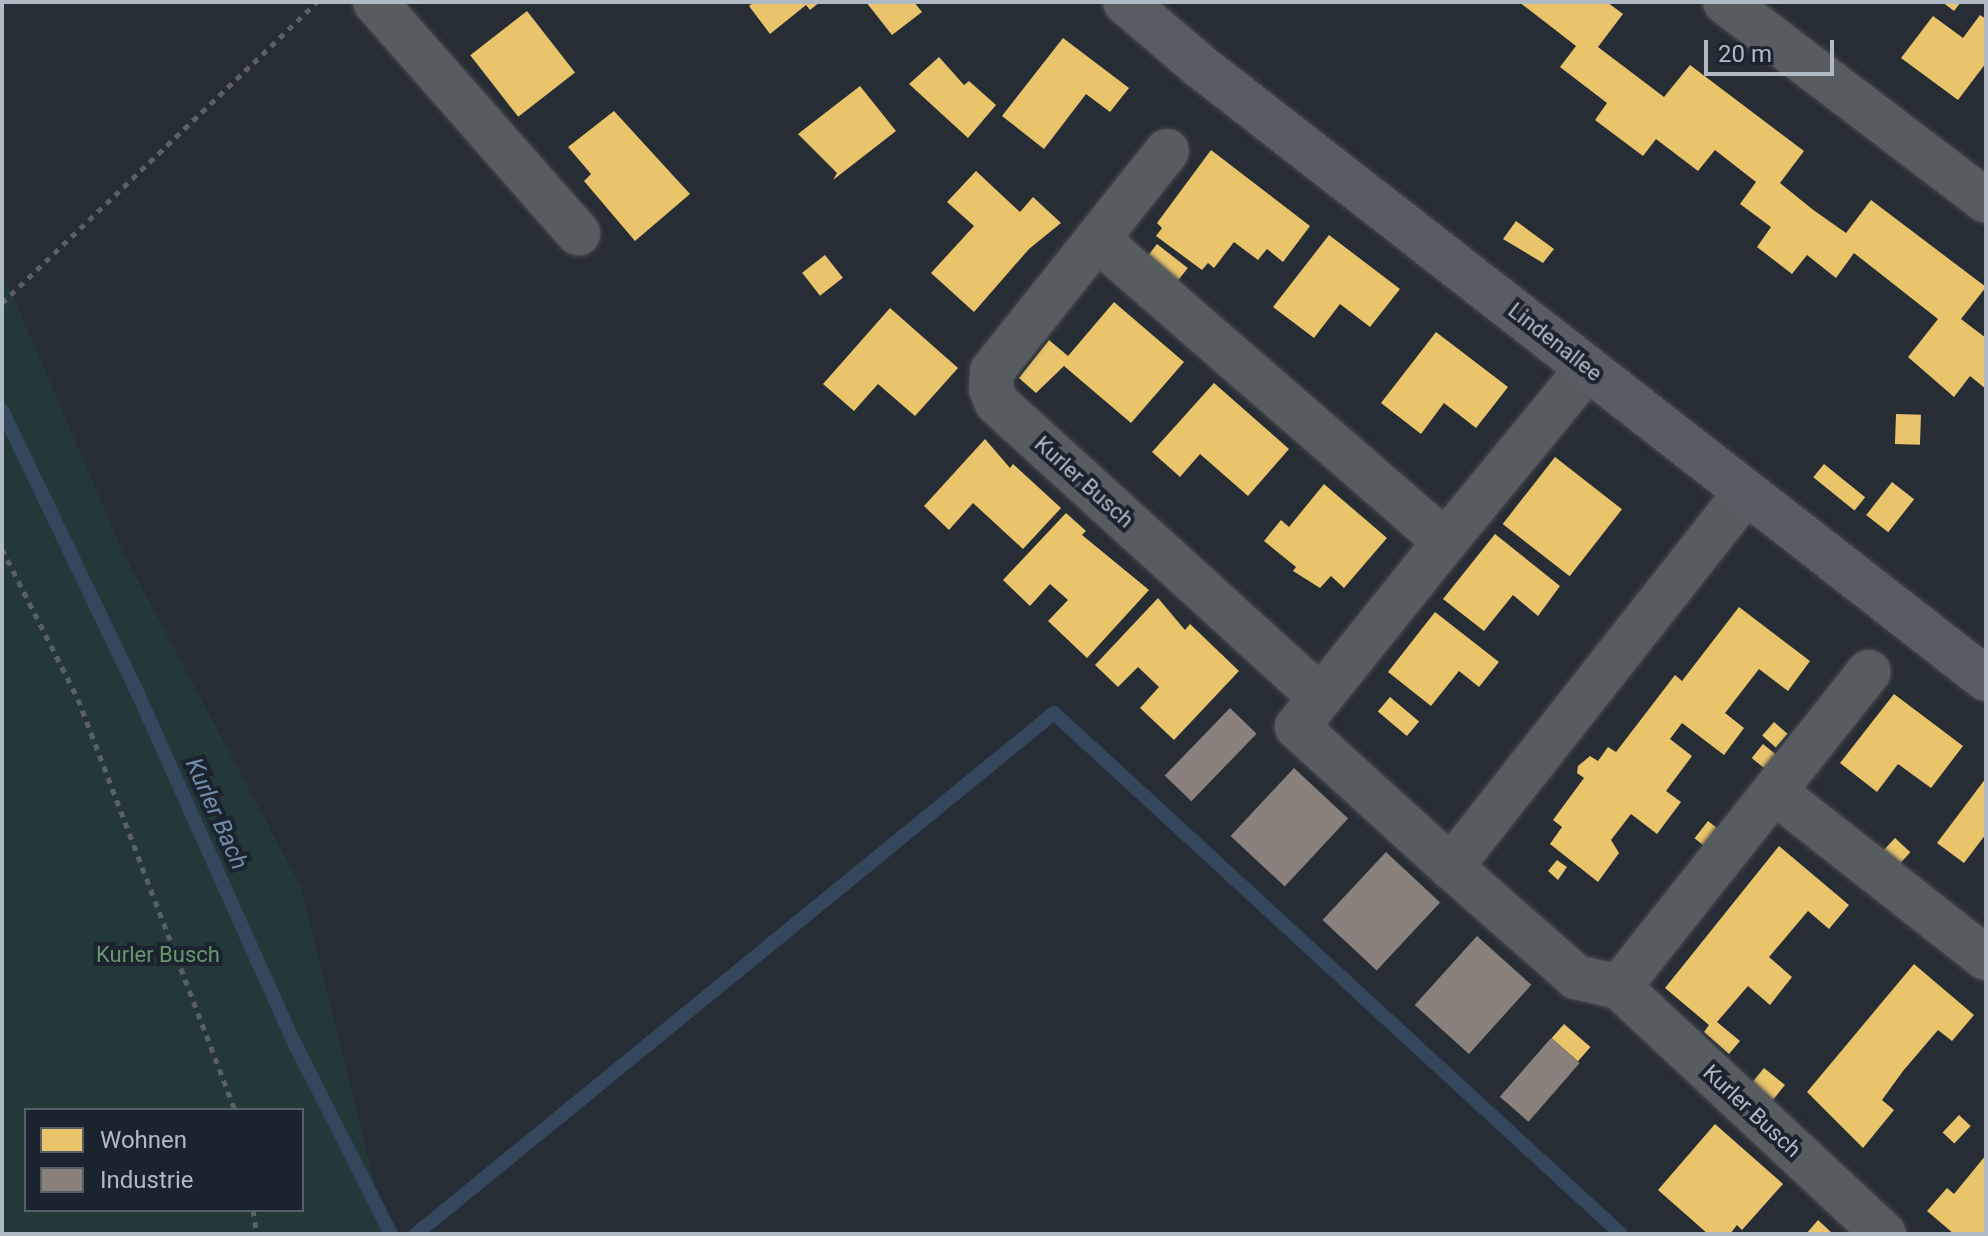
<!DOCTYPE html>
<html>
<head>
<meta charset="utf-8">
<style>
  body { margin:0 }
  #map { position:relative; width:1988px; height:1236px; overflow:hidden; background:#272d34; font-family:Roboto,sans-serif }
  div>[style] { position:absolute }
  .green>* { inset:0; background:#243739 }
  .homes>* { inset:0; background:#e9c46a; transform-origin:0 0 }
  .industry>* { inset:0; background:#8a817c; transform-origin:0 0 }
  .stream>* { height:14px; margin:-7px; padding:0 7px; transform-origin:7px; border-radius:7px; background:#35475c }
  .path>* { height:5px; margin-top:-2.5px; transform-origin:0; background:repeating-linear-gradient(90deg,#5a6065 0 6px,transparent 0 12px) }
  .roads { filter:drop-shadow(0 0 2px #45494f) drop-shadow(0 0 2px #45494f) }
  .minor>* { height:44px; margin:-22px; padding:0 22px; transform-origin:22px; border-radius:22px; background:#575c61 }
  .major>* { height:44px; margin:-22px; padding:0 22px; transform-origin:22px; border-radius:22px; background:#595d63 }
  span { translate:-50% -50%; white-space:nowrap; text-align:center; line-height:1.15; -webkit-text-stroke:8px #1b242e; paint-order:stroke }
  .street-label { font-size:22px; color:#b0bac5 }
  .park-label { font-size:22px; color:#68966f }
  .water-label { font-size:24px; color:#718da9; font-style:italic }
  .frame { position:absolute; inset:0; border:4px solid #b0bac5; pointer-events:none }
  .legend { position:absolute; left:24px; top:1108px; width:280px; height:104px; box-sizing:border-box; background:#1b242e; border:2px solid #57606a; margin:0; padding:10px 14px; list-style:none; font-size:24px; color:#b0bac5 }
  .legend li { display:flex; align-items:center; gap:16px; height:40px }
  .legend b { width:40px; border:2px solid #57606a }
  .scale { position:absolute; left:1704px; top:40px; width:130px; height:36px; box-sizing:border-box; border:4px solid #b0bac5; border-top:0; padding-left:10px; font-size:24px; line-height:28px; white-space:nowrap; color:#b0bac5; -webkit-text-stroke:6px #1b242e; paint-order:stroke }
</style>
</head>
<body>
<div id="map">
  <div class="green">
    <div style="clip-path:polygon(evenodd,2px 271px,122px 550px,301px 887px,387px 1234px,2px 1234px,2px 271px,26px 1110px,302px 1110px,302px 1210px,26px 1210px,26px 1110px)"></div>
  </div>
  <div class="homes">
    <div style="clip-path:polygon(754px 2px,820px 2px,810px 10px,806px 5px,770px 34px,749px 6px)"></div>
    <div style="clip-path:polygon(866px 2px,914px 2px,922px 12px,892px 35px)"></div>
    <div style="clip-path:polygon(1519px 2px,1607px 2px,1623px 14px,1598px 47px,1664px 97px,1690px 65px,1804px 151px,1780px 183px,1812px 209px,1846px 233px,1871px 200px,1986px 287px,1961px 319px,1986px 338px,1986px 389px,1970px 376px,1954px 397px,1908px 357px,1938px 319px,1854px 253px,1836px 278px,1807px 255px,1792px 274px,1757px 247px,1771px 227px,1740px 204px,1756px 182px,1715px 150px,1698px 171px,1656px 139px,1643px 156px,1595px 120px,1607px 103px,1560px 67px,1576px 46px)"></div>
    <div style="clip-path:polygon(1942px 2px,1961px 2px,1954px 11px)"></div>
    <div style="left:527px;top:11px;width:78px;height:72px;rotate:52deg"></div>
    <div style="clip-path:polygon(1980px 15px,1986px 19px,1986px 63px,1958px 100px,1901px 58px,1933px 16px,1963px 38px)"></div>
    <div style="clip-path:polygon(1063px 38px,1129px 88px,1110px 112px,1086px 94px,1044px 149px,1002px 116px)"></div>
    <div style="clip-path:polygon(939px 57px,964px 85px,969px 81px,996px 105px,968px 138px,909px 84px)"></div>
    <div style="clip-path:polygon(860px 86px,896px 131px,833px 180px,837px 173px,798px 134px)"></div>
    <div style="clip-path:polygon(614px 111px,690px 194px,635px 241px,584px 181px,591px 174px,568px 147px)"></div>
    <div style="clip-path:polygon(1211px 150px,1310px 226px,1283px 262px,1267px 249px,1258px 260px,1234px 242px,1214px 268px,1208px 263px,1202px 270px,1156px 236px,1162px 228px,1157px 223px)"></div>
    <div style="clip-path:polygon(976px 171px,1020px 212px,1033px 197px,1061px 223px,1029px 249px,974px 312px,931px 273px,974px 226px,947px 202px)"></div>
    <div style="clip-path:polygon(1516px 221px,1554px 249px,1543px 263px,1503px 239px)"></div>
    <div style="clip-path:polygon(1329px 235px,1400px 289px,1370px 327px,1340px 304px,1314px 338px,1273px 307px)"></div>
    <div style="left:1157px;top:244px;width:39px;height:21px;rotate:38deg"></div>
    <div style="left:825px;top:255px;width:29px;height:29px;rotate:52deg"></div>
    <div style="clip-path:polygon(1114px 302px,1184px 362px,1131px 423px,1064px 366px,1036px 393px,1019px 378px,1049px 340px,1068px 356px)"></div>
    <div style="clip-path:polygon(890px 308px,958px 368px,915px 416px,878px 384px,854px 411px,823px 384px)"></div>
    <div style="clip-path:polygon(1436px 332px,1508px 387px,1476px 428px,1444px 403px,1421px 434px,1381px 403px)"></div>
    <div style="clip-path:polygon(1214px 383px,1289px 449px,1248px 496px,1200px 454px,1180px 477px,1152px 452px)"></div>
    <div style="left:1896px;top:414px;width:25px;height:30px;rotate:2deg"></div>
    <div style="clip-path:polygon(985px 439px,1010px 468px,1013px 464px,1061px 508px,1023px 549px,973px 503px,949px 530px,924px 506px)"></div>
    <div style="left:1555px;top:457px;width:85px;height:85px;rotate:38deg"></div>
    <div style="left:1824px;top:464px;width:53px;height:17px;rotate:39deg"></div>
    <div style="left:1892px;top:482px;width:28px;height:42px;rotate:38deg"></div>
    <div style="clip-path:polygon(1324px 484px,1387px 538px,1344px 588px,1331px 576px,1320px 588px,1293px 571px,1296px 567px,1264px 541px,1281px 520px,1289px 527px)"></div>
    <div style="clip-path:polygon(1066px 513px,1086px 531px,1082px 535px,1149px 590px,1087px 658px,1048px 621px,1068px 600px,1050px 584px,1030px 606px,1003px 580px)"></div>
    <div style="clip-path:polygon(1495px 534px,1560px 586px,1538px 616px,1513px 595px,1484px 631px,1443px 599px)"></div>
    <div style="clip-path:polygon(1158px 598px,1185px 630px,1190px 624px,1239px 671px,1174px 740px,1140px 708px,1159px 687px,1138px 667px,1118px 687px,1095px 665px)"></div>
    <div style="clip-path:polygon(1739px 607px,1810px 661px,1788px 691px,1759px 669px,1725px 713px,1744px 728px,1724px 755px,1682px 723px,1670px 739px,1692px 756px,1666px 791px,1681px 802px,1657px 834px,1631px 814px,1611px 840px,1619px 853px,1598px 882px,1550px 844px,1562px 827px,1553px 820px,1584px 778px,1577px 773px,1578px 766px,1590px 756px,1598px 761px,1608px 747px,1616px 752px,1675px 675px,1682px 681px)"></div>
    <div style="clip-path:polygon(1435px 612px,1499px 662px,1479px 687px,1459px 671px,1431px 706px,1388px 672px)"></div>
    <div style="clip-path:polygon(1894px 694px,1963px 746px,1931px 788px,1898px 764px,1877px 792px,1840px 763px)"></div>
    <div style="left:1390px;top:697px;width:38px;height:19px;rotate:40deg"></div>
    <div style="left:1774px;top:722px;width:18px;height:18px;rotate:41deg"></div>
    <div style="left:1763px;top:744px;width:19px;height:18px;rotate:39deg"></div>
    <div style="clip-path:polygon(1986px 778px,1986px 834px,1964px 863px,1937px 843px)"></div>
    <div style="left:1708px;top:821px;width:18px;height:22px;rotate:38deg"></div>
    <div style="left:1895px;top:838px;width:21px;height:26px;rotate:43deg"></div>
    <div style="clip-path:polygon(1779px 846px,1849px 905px,1829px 929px,1808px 911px,1769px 957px,1792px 977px,1770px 1005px,1748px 986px,1717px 1022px,1740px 1041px,1729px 1054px,1704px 1032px,1709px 1025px,1665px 988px)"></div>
    <div style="clip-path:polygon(1557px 860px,1567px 867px,1558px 880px,1548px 871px)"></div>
    <div style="clip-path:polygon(1914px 964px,1974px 1015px,1952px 1041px,1938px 1030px,1903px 1071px,1882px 1100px,1894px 1110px,1863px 1148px,1807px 1092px)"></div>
    <div style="left:1564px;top:1024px;width:35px;height:19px;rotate:41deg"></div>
    <div style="left:1764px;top:1068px;width:27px;height:23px;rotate:39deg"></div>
    <div style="left:1959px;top:1115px;width:16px;height:24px;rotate:43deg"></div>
    <div style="clip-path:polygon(1715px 1124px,1783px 1184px,1742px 1230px,1737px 1225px,1730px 1234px,1708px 1234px,1658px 1190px)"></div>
    <div style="clip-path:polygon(1986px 1155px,1986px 1234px,1954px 1234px,1927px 1211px,1947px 1188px,1954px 1194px)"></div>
    <div style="clip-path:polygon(1818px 1220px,1833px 1234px,1806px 1234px)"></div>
  </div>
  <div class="industry">
    <div style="left:1230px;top:708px;width:37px;height:94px;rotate:44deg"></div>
    <div style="left:1294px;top:768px;width:74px;height:93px;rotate:43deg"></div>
    <div style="left:1386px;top:852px;width:74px;height:93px;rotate:43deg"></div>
    <div style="left:1477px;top:936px;width:73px;height:93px;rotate:42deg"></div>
    <div style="left:1551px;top:1038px;width:38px;height:78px;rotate:41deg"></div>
  </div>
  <div class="stream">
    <div style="left:2px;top:410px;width:317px;rotate:64.4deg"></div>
    <div style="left:139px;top:696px;width:370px;rotate:65.9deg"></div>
    <div style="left:290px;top:1034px;width:224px;rotate:63.2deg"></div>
    <div style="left:416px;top:1234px;width:824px;rotate:-39.24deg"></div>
    <div style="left:1054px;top:713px;width:770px;rotate:42.58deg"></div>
  </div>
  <div class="path">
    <div style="left:2px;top:303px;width:436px;rotate:-43.7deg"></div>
    <div style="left:2px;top:549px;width:168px;rotate:63.1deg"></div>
    <div style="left:78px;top:699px;width:440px;rotate:69.1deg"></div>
    <div style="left:253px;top:1210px;width:24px;rotate:81deg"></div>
  </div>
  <div class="roads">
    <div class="minor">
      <div style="left:375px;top:2px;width:308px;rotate:48.7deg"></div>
      <div style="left:1725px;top:2px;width:328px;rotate:37.3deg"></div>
      <div style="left:1167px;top:151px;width:281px;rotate:128.5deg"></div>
      <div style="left:992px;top:371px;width:18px;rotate:93deg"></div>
      <div style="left:991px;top:389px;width:15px;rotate:67deg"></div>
      <div style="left:997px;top:403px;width:437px;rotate:42.3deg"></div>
      <div style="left:1097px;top:239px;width:461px;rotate:41deg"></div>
      <div style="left:1445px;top:542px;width:237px;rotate:128.7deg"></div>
      <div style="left:1297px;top:727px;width:208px;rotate:42.3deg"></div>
      <div style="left:1451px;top:867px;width:477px;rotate:-51.8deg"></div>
      <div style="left:1445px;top:542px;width:225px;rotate:-50.6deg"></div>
      <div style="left:1776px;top:793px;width:267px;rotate:38.2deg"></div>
      <div style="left:1451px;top:867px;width:167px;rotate:41.3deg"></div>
      <div style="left:1576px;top:977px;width:44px;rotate:13.1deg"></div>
      <div style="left:1619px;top:987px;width:362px;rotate:43deg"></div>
      <div style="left:1619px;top:987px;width:402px;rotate:-51.6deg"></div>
    </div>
    <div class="major">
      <div style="left:1125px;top:2px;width:99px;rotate:40.5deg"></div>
      <div style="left:1200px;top:66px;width:997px;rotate:37.95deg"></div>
    </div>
  </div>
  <div class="street-label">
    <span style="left:1555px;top:342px;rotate:38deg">Lindenallee</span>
    <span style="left:1084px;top:482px;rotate:42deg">Kurler Busch</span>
    <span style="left:1752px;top:1111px;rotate:43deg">Kurler Busch</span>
  </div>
  <div class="park-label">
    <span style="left:158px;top:955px">Kurler Busch</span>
  </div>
  <div class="water-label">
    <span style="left:216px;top:814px;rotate:66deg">Kurler Bach</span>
  </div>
  <div class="frame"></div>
  <ul class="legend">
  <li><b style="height:22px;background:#e9c46a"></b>Wohnen</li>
  <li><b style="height:22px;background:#8a817c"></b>Industrie</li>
  </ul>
  <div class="scale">20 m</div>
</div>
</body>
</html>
